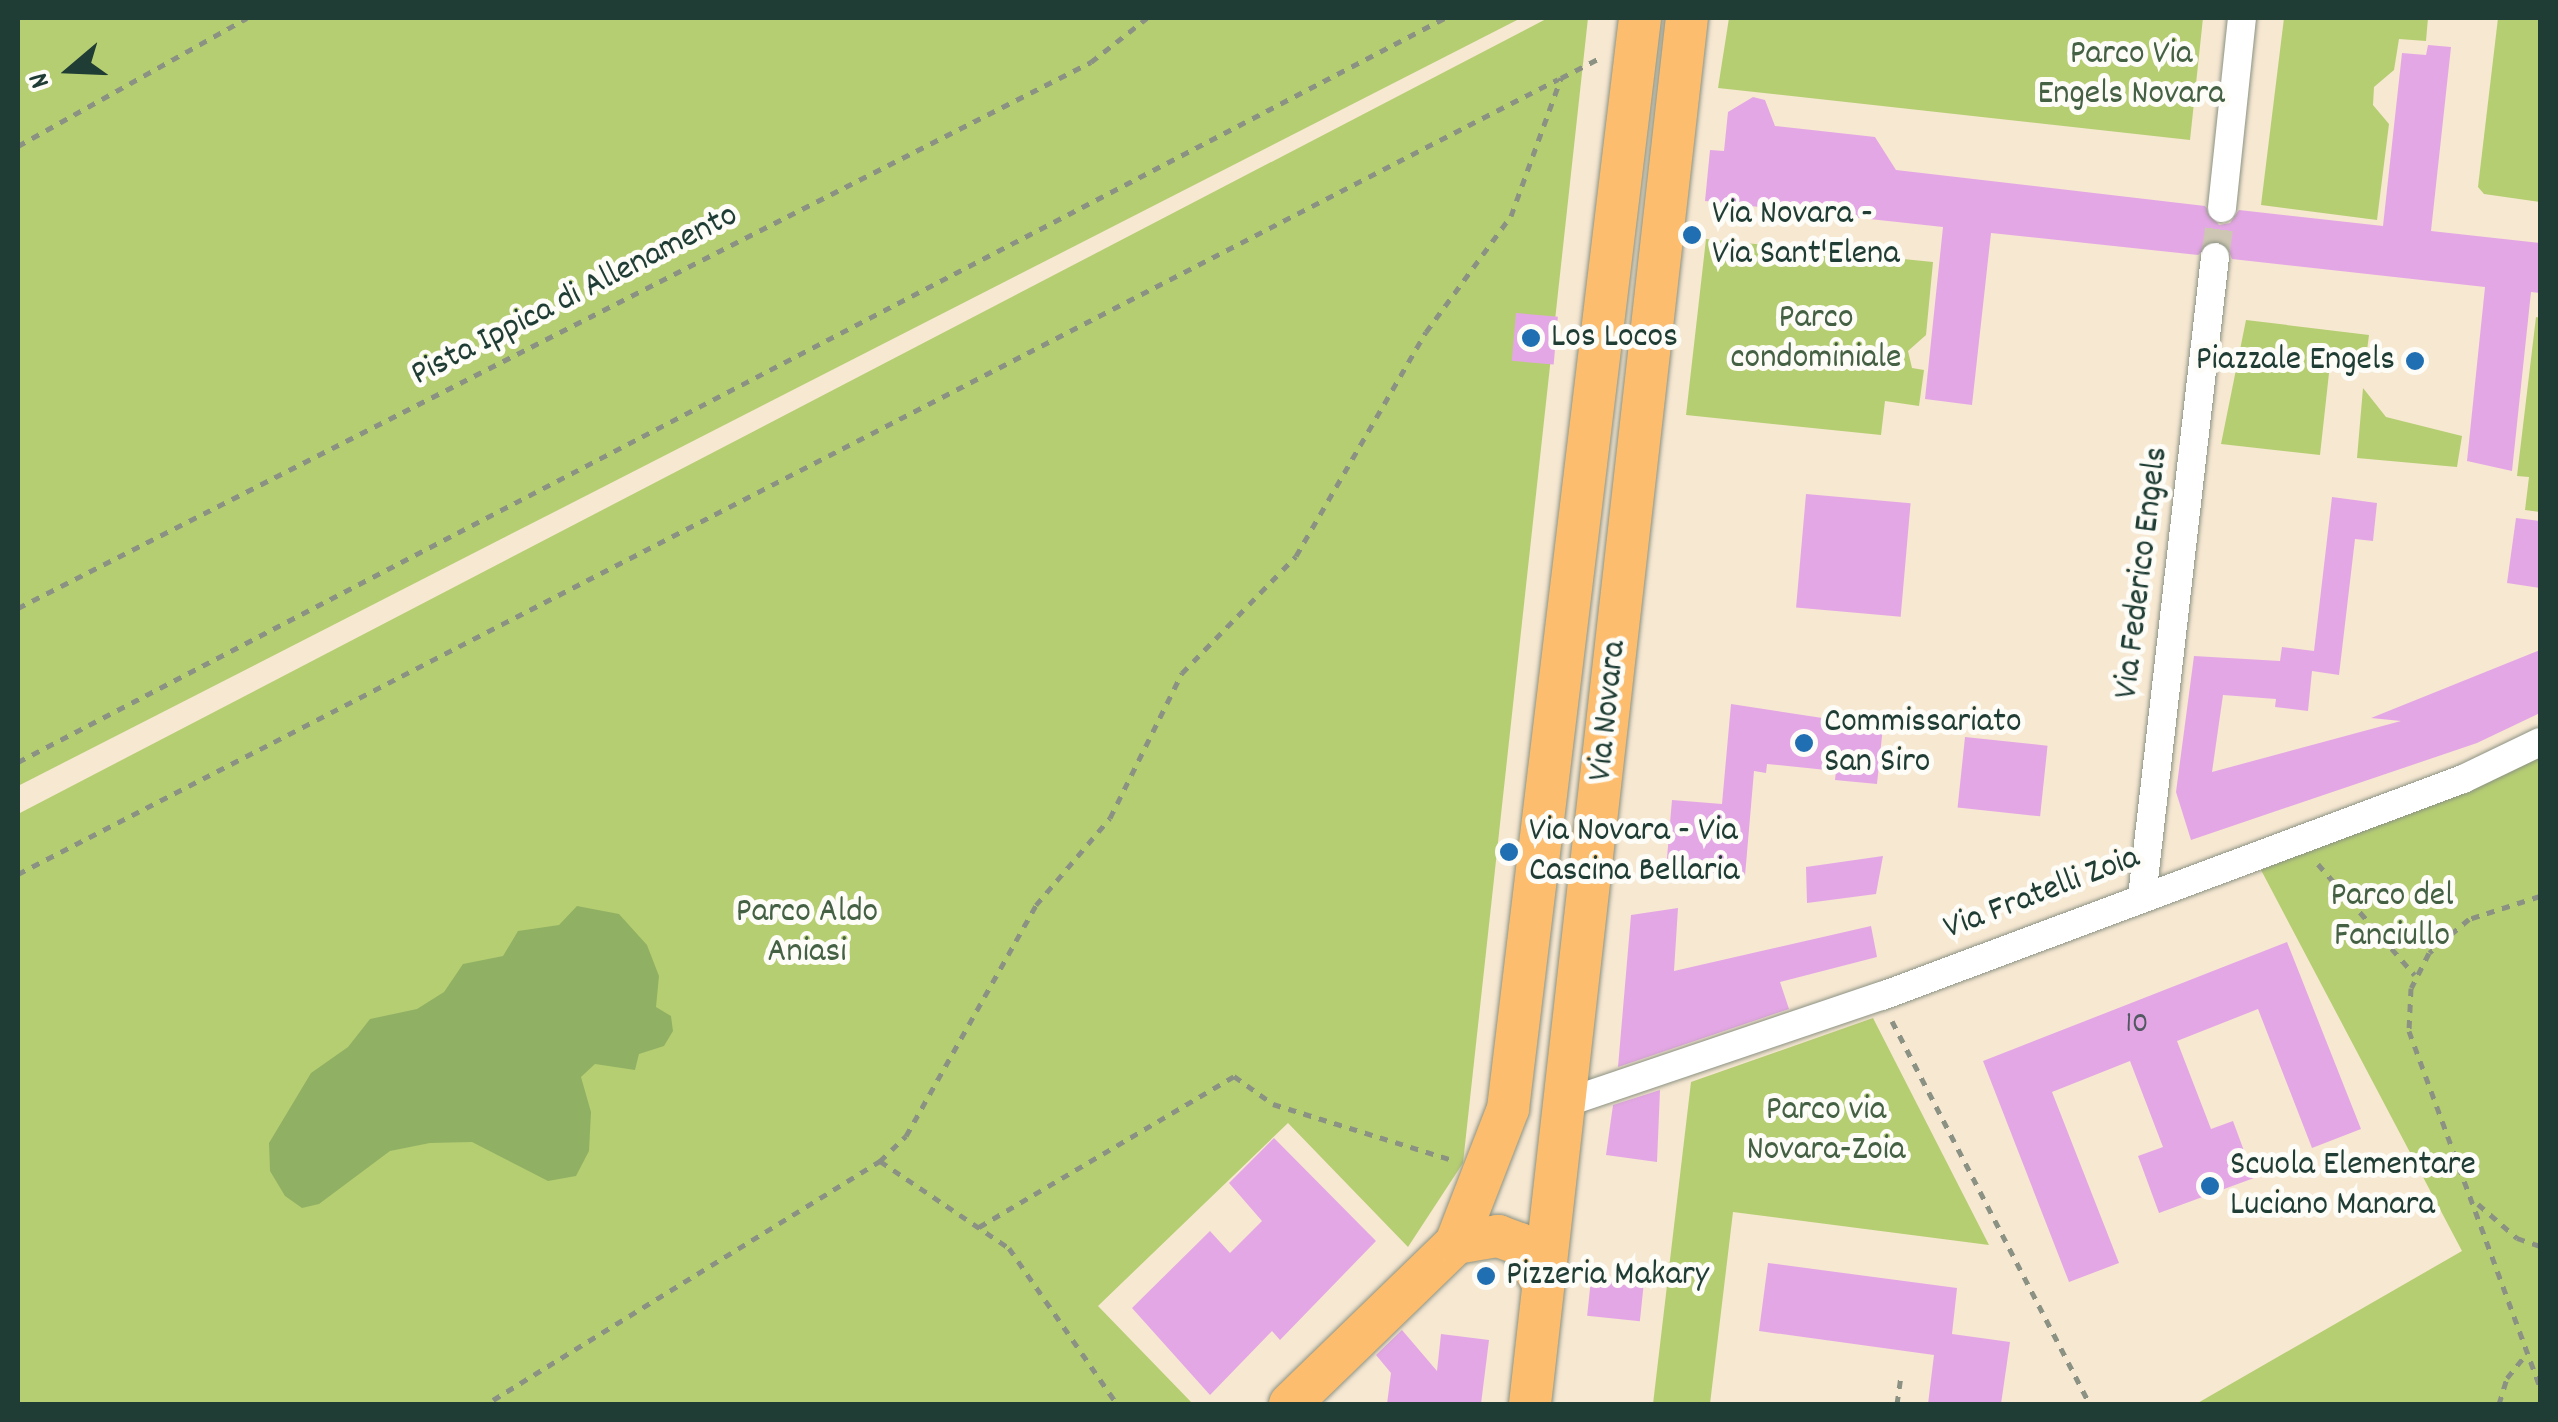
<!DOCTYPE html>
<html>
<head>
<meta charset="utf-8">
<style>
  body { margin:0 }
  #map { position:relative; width:2558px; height:1422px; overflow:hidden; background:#f7e8d2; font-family:Dekko,sans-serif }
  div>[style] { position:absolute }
  .green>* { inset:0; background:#b6ce72 }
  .forest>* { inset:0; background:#90b164 }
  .building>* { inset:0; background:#e4a7e5; transform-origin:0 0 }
  .street-tunnel>* { height:28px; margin-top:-14px; transform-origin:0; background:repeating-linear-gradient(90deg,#ccc6b2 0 28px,transparent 0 42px) }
  .path>* { height:5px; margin-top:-2.5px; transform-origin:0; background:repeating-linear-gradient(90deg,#8b9283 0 8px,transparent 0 16px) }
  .roads { filter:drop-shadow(0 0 2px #8b9283) drop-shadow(0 0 2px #8b9283) }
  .street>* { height:28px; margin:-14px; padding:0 14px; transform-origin:14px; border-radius:14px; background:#fff }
  .primary>* { height:42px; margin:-21px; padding:0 21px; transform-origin:21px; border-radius:21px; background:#fcbd6f }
  .dots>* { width:28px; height:28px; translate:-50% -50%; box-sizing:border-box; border:5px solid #fdfcf7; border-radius:50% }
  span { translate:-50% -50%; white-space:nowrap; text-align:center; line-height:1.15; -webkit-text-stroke:10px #fdfcf7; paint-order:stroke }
  .number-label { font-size:30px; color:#505860 }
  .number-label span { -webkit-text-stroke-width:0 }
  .park-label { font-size:35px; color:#456144 }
  .poi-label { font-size:35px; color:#1f3d34 }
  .left { translate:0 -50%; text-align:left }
  .right { translate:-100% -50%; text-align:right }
  .street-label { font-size:35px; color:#1f3d34 }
  .frame { position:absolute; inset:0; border:20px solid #1f3d34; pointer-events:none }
  .north { position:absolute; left:20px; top:20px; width:100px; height:100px; -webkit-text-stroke:8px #fdfcf7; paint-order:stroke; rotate:251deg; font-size:28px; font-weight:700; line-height:40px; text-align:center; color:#1f3d34 }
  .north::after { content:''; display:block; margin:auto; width:35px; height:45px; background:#1f3d34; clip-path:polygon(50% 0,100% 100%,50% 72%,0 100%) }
</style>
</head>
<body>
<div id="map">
  <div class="green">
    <div style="clip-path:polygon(18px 18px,1521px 18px,18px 786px)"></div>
    <div style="clip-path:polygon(1548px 18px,1588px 18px,1463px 1163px,1408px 1247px,1288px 1123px,1098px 1306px,1193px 1404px,18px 1404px,18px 814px)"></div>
    <div style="clip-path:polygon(1729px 18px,2203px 18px,2190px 140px,1718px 88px)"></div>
    <div style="clip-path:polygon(2284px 18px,2428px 18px,2426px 41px,2399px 39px,2394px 70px,2374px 87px,2373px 105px,2389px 124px,2377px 220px,2261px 205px)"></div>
    <div style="clip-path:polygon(2498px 18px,2540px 18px,2540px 202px,2484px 194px,2478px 187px)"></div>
    <div style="clip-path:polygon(1706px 239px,1933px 262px,1926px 335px,1908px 351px,1912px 368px,1924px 370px,1919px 406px,1885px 401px,1881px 435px,1686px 415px)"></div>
    <div style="clip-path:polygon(2536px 317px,2540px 318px,2540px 512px,2525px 510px,2529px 477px,2517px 476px)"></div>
    <div style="clip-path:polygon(2246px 320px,2369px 335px,2365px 366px,2330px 364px,2320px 455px,2221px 444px)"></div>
    <div style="clip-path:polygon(2363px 388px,2386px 417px,2462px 436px,2457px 467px,2357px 458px)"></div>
    <div style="clip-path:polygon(2540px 757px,2540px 1404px,2196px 1404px,2462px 1251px,2261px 870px)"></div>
    <div style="clip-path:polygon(1873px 1018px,1989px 1245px,1733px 1212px,1710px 1404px,1653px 1404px,1691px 1082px)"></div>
  </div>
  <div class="forest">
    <div style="clip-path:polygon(577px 906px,619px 914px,647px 945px,659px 976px,656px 1007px,671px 1016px,673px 1031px,664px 1046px,639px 1054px,635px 1070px,595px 1064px,581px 1077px,591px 1112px,589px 1151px,576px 1176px,548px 1181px,472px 1142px,430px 1143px,390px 1151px,319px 1204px,302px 1208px,285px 1196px,270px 1171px,269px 1143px,311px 1073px,348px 1047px,370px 1019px,417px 1009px,444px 992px,463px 964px,503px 956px,518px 931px,559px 925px)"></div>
  </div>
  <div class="building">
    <div style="clip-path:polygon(2428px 45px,2451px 47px,2431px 231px,2540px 243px,2540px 293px,2531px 292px,2512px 471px,2467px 461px,2485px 287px,2232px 259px,2226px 244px,2216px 240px,2198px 255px,1991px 233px,1972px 405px,1925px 399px,1943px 227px,1705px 201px,1710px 150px,1724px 151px,1728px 112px,1753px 97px,1765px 100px,1775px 126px,1875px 137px,1896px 170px,2205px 206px,2219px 225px,2230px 223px,2239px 210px,2383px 226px,2402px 53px,2426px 55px)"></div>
    <div style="left:1516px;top:313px;width:42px;height:48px;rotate:5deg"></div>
    <div style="left:1806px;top:494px;width:105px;height:114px;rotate:5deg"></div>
    <div style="clip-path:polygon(2332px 497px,2377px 503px,2373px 541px,2355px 539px,2339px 675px,2312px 671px,2308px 711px,2275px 707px,2276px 699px,2223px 695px,2212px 772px,2401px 721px,2371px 718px,2540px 650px,2540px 713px,2477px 743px,2191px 840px,2176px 792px,2194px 656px,2280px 661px,2282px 647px,2314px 651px)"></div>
    <div style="clip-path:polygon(2516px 518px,2540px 521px,2540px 588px,2507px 583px)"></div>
    <div style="clip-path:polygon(1731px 704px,1842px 721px,1843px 713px,1884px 717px,1877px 784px,1835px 780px,1836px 771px,1767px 764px,1766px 773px,1754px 771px,1745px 876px,1666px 869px,1672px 800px,1722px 804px)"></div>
    <div style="left:1965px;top:737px;width:83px;height:71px;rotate:6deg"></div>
    <div style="clip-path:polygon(1883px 856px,1876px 894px,1807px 903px,1806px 867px)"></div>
    <div style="clip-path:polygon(1678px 908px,1674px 971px,1871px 926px,1877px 957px,1780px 982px,1789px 1009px,1618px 1067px,1631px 915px)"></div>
    <div style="clip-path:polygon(2287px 942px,2361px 1129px,2312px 1148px,2258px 1009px,2177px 1041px,2211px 1129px,2233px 1121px,2254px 1178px,2159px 1213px,2138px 1156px,2163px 1147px,2130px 1061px,2052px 1092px,2119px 1263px,2069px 1282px,1983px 1061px)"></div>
    <div style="clip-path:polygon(1660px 1090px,1657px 1162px,1606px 1155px,1613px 1105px)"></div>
    <div style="clip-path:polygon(1274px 1138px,1376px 1241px,1280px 1340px,1272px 1331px,1210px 1395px,1132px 1308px,1210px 1231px,1230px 1253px,1262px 1221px,1229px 1183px)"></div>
    <div style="clip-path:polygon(1768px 1263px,1957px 1288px,1952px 1334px,2010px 1342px,2001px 1404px,1928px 1404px,1934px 1355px,1759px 1331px)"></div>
    <div style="left:1591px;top:1279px;width:53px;height:37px;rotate:6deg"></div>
    <div style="clip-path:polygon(1402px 1330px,1437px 1371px,1441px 1334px,1489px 1340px,1481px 1404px,1387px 1404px,1391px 1373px,1376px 1355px)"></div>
  </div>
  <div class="street-tunnel">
    <div style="left:2215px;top:257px;width:49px;rotate:-81.9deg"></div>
  </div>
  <div class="path">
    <div style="left:18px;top:146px;width:262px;rotate:-29.2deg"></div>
    <div style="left:18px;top:608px;width:1204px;rotate:-26.97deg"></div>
    <div style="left:1091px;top:62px;width:71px;rotate:-38.2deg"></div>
    <div style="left:18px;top:762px;width:1609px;rotate:-27.54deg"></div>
    <div style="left:2318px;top:864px;width:147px;rotate:48.9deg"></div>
    <div style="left:18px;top:874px;width:1733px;rotate:-27.3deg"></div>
    <div style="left:2540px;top:896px;width:75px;rotate:162.1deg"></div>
    <div style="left:2469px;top:919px;width:52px;rotate:139.6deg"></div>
    <div style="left:2429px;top:953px;width:39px;rotate:117deg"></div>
    <div style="left:2411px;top:988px;width:43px;rotate:92.7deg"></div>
    <div style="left:2409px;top:1031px;width:380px;rotate:69.8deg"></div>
    <div style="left:1892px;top:1021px;width:431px;rotate:62.7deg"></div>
    <div style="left:880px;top:1161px;width:156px;rotate:34deg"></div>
    <div style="left:1009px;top:1248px;width:190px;rotate:55.3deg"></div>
    <div style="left:2478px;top:1204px;width:52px;rotate:41.1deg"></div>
    <div style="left:2517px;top:1238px;width:24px;rotate:19deg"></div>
    <div style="left:979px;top:1227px;width:296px;rotate:-30.6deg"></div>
    <div style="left:1234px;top:1076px;width:48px;rotate:35.7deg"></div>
    <div style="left:1273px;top:1104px;width:185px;rotate:17.3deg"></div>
    <div style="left:493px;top:1400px;width:455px;rotate:-31.7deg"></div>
    <div style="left:880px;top:1161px;width:36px;rotate:-44deg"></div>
    <div style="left:906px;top:1136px;width:265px;rotate:-60.6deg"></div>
    <div style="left:1036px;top:905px;width:114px;rotate:-49.6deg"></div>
    <div style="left:1110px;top:818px;width:162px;rotate:-63.6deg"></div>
    <div style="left:1182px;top:673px;width:163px;rotate:-45.7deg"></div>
    <div style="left:1296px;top:556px;width:259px;rotate:-59.9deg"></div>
    <div style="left:1426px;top:332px;width:144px;rotate:-53.8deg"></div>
    <div style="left:1511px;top:216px;width:147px;rotate:-70.1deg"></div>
    <div style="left:1561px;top:78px;width:42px;rotate:-27.2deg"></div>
    <div style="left:486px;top:1404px;width:16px"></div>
    <div style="left:1897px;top:1404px;width:28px;rotate:-82deg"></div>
    <div style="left:2499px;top:1404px;width:27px;rotate:-73deg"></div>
    <div style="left:2507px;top:1378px;width:27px;rotate:-51deg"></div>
  </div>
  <div class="roads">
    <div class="street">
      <div style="left:2222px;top:208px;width:191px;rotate:-84deg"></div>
      <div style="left:2142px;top:897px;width:644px;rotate:-83.49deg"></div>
      <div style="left:1565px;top:1103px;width:335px;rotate:-18.7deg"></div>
      <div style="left:1882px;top:996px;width:620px;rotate:-20.48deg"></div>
      <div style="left:2463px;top:779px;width:85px;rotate:-25.7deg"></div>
    </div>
    <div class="primary">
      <div style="left:1456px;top:1243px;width:43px;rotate:-9.5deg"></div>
      <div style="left:1498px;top:1236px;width:23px;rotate:20deg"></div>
      <div style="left:1520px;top:1244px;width:45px;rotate:59.5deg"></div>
      <div style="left:1290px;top:1404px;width:231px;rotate:-44.1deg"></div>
      <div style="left:1456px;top:1243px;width:144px;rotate:-68.8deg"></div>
      <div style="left:1508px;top:1109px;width:1099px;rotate:-83.1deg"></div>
      <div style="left:1530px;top:1404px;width:1395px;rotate:-83.54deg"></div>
    </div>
  </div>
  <div class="dots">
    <div style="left:1692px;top:235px;background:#1f6fb2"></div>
    <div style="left:1531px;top:338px;background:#1f6fb2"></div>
    <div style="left:2415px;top:361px;background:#1f6fb2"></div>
    <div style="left:1804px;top:743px;background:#1f6fb2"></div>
    <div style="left:1509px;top:852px;background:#1f6fb2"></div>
    <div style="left:2210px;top:1186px;background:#1f6fb2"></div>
    <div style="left:1486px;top:1276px;background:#1f6fb2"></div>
  </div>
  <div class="number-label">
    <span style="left:2137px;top:1026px">10</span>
  </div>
  <div class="park-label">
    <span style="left:2131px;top:75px">Parco Via<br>Engels Novara</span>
    <span style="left:1816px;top:339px">Parco<br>condominiale</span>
    <span style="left:2392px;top:917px">Parco del<br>Fanciullo</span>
    <span style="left:807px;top:933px">Parco Aldo<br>Aniasi</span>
    <span style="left:1826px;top:1131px">Parco via<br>Novara-Zoia</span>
  </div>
  <div class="poi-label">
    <span class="left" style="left:1712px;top:235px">Via Novara -<br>Via Sant'Elena</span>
    <span class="left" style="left:1551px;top:338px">Los Locos</span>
    <span class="right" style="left:2395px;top:361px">Piazzale Engels</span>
    <span class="left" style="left:1824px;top:743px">Commissariato<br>San Siro</span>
    <span class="left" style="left:1529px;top:852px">Via Novara - Via<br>Cascina Bellaria</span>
    <span class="left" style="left:2230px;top:1186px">Scuola Elementare<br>Luciano Manara</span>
    <span class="left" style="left:1506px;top:1276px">Pizzeria Makary</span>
  </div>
  <div class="street-label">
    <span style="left:575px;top:296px;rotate:-27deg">Pista Ippica di Allenamento</span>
    <span style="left:2143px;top:573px;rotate:-83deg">Via Federico Engels</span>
    <span style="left:1609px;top:711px;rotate:-84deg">Via Novara</span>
    <span style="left:2042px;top:894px;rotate:-21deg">Via Fratelli Zoia</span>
  </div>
  <div class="frame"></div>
  <div class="north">N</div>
</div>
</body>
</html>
